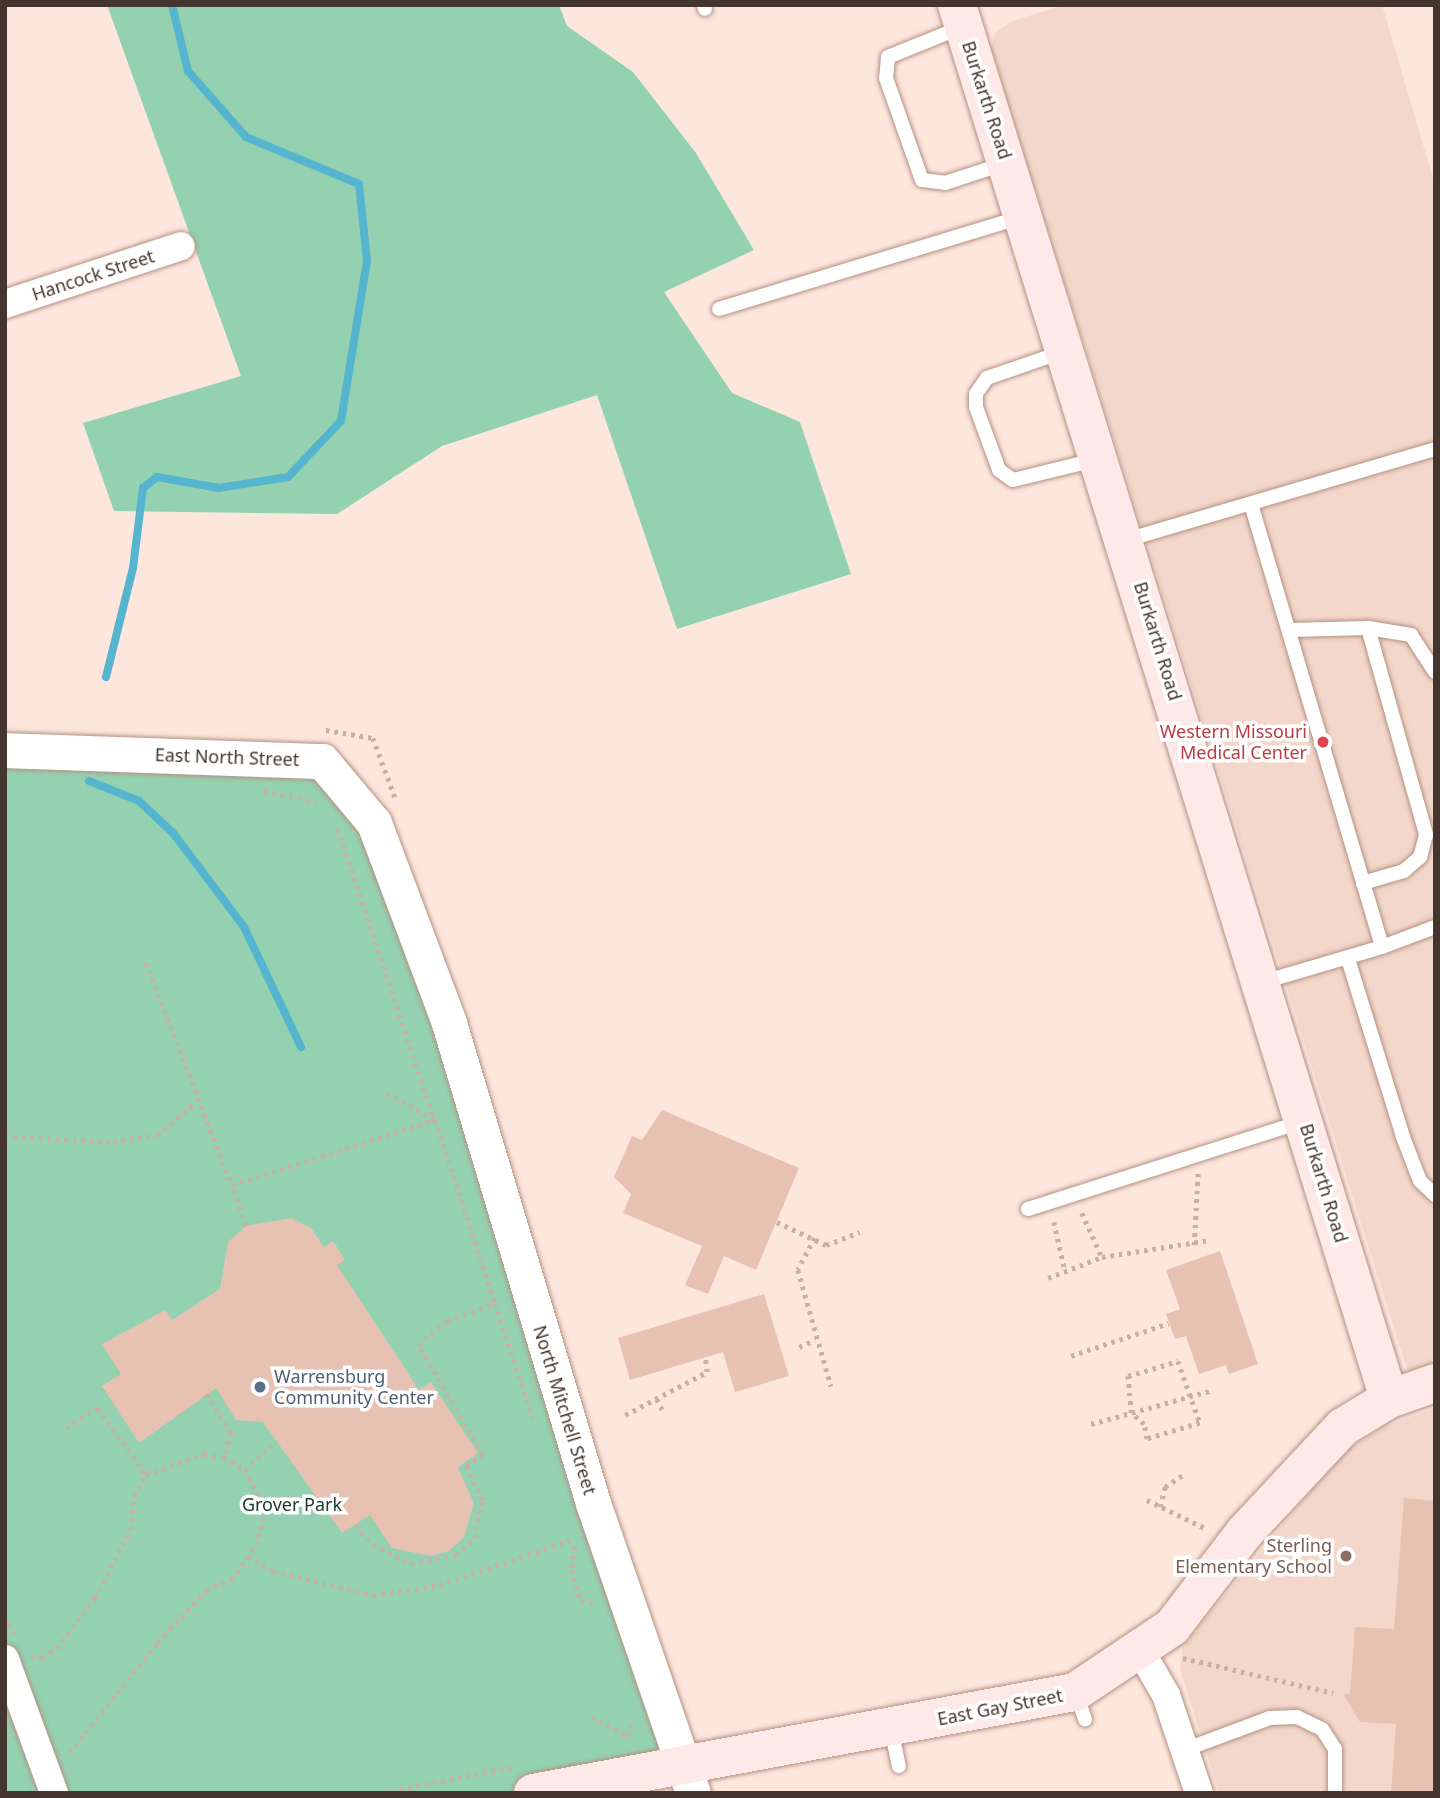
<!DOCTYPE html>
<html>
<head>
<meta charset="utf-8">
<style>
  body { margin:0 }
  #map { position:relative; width:1440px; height:1798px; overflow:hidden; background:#fde6dc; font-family:"Noto Sans",sans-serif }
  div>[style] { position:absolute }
  .built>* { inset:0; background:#f3d7cb }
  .green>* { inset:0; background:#94d1b1 }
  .stream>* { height:8px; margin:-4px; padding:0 4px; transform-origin:4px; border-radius:4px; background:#55b5ce }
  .building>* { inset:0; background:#e7c1b1 }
  .path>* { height:4.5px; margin-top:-2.25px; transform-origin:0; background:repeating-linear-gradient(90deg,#c5b1a8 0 3.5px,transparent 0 8.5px) }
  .roads { filter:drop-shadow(0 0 2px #b49181) drop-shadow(0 0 2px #b49181) }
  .service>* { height:14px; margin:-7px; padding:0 7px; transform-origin:7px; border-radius:7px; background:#fff }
  .minor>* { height:28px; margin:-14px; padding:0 14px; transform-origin:14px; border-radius:14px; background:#fff }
  .tertiary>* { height:35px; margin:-17.5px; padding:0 17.5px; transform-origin:17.5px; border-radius:17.5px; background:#fff }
  .secondary>* { height:38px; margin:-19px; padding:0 19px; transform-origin:19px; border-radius:19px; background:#fde9e7 }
  .dots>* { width:19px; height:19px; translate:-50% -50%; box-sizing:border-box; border:4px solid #fff; border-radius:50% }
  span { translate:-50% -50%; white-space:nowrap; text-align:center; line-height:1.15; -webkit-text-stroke:7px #fff; paint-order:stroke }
  .street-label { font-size:18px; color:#44352f }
  .health-label { font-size:18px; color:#be3a42 }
  .right { translate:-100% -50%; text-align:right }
  .service-label { font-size:18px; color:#4e5e75 }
  .left { translate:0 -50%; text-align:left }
  .park-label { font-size:18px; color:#163a29 }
  .education-label { font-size:18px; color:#785e54 }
  .frame { position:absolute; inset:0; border:7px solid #44352f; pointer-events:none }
</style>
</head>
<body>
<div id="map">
  <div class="built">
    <div style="clip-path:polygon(1065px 5px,1382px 5px,1435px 185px,1435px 1363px,1408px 1372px,991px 49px,995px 33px,1012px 21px)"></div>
    <div style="clip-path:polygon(1435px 1408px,1435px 1793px,1219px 1793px,1180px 1669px,1183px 1646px,1341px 1454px,1382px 1428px)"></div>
  </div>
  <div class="green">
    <div style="clip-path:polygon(107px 5px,559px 5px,567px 26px,633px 72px,696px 153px,754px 250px,664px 292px,732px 393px,800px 422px,851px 574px,677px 629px,597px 395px,442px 446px,337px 514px,114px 511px,83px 423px,241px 376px)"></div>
    <div style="clip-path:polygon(5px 752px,267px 759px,350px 789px,685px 1765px,533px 1793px,5px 1793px)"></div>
  </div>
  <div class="stream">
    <div style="left:106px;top:677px;width:112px;rotate:-76.1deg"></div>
    <div style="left:133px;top:568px;width:81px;rotate:-82.9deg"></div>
    <div style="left:143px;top:488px;width:18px;rotate:-38deg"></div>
    <div style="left:157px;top:477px;width:63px;rotate:10.1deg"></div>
    <div style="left:219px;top:488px;width:70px;rotate:-9.1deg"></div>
    <div style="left:288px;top:477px;width:77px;rotate:-46.6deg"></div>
    <div style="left:341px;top:421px;width:162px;rotate:-80.8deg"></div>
    <div style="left:367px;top:261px;width:77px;rotate:-95.9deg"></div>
    <div style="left:359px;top:184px;width:122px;rotate:-157.4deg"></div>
    <div style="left:246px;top:137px;width:88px;rotate:-131.3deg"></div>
    <div style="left:188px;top:71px;width:68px;rotate:-103.6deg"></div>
    <div style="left:89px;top:781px;width:54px;rotate:21.8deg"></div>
    <div style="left:139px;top:801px;width:47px;rotate:43.3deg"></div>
    <div style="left:173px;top:833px;width:118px;rotate:52.9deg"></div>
    <div style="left:244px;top:927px;width:133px;rotate:64.6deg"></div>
  </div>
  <div class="building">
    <div style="clip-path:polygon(662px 1110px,799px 1168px,756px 1270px,724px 1256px,708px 1294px,685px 1285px,702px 1246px,623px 1213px,631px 1194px,614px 1177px,632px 1136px,642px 1140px)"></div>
    <div style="clip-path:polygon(292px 1218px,311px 1228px,324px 1247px,333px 1241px,345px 1260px,337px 1265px,419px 1390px,431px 1382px,478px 1453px,458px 1467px,474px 1504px,464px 1537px,449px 1551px,430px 1556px,392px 1548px,370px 1515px,342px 1533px,263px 1422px,236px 1420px,216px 1388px,139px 1443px,102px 1386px,121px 1374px,102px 1344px,165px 1310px,172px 1320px,220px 1289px,228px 1242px,246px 1226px)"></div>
    <div style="clip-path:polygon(1220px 1251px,1258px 1364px,1229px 1374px,1226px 1365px,1199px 1374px,1186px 1336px,1175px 1339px,1166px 1314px,1180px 1309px,1166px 1270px)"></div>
    <div style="clip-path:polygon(764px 1294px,789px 1376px,735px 1392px,723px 1352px,630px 1380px,618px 1338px)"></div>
    <div style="clip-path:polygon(1404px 1498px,1435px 1501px,1435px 1793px,1391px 1793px,1396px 1724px,1360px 1722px,1343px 1694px,1350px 1694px,1355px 1627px,1394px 1629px)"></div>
  </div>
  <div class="path">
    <div style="left:326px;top:730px;width:48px;rotate:9.7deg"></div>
    <div style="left:373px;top:738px;width:66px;rotate:69.6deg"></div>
    <div style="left:264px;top:791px;width:53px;rotate:11.9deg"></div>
    <div style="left:338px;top:829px;width:307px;rotate:71.6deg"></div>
    <div style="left:146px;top:963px;width:238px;rotate:68.8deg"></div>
    <div style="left:387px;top:1093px;width:55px;rotate:29.4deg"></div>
    <div style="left:5px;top:1136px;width:108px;rotate:3.2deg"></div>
    <div style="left:113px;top:1142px;width:45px;rotate:-9deg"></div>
    <div style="left:157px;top:1135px;width:51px;rotate:-40.2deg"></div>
    <div style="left:1082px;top:1213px;width:48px;rotate:65.6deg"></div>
    <div style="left:777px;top:1222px;width:54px;rotate:25.1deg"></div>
    <div style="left:826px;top:1245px;width:36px;rotate:-21deg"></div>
    <div style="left:1054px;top:1222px;width:50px;rotate:77.3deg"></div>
    <div style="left:246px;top:1226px;width:43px;rotate:-108.9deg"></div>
    <div style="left:232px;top:1185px;width:213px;rotate:-17.8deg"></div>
    <div style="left:435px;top:1120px;width:193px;rotate:71.8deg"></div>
    <div style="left:815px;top:1238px;width:36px;rotate:118deg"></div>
    <div style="left:798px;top:1270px;width:121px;rotate:74.1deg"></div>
    <div style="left:1194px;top:1245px;width:73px;rotate:-86.9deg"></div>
    <div style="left:1048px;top:1278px;width:58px;rotate:-21.3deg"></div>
    <div style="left:1102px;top:1257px;width:108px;rotate:-9deg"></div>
    <div style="left:799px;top:1347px;width:17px;rotate:-24deg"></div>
    <div style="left:1071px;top:1356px;width:103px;rotate:-18.6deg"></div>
    <div style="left:1178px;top:1361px;width:66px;rotate:70.5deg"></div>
    <div style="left:1200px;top:1423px;width:55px;rotate:163.2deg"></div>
    <div style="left:1147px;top:1439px;width:15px;rotate:-101deg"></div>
    <div style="left:1144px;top:1424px;width:17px;rotate:-140deg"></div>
    <div style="left:1131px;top:1413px;width:37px;rotate:-95deg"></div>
    <div style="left:1128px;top:1376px;width:52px;rotate:-16.7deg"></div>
    <div style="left:206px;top:1394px;width:47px;rotate:56.3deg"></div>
    <div style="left:232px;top:1433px;width:25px;rotate:108deg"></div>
    <div style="left:657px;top:1399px;width:16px;rotate:63deg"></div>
    <div style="left:625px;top:1415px;width:93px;rotate:-27.7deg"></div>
    <div style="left:707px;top:1372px;width:15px;rotate:-98deg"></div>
    <div style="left:1091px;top:1424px;width:127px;rotate:-15.6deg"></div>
    <div style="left:66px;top:1428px;width:38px;rotate:-32deg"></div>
    <div style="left:98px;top:1408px;width:82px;rotate:54.4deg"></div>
    <div style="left:245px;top:1470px;width:42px;rotate:-44deg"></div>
    <div style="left:1147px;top:1500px;width:67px;rotate:25.8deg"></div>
    <div style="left:1160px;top:1507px;width:21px;rotate:-76deg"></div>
    <div style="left:1165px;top:1487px;width:23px;rotate:-34deg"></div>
    <div style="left:356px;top:1525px;width:26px;rotate:50deg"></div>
    <div style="left:373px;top:1545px;width:42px;rotate:25.3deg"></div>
    <div style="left:411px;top:1563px;width:46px;rotate:-10.1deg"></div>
    <div style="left:456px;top:1555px;width:25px;rotate:-43deg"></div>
    <div style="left:474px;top:1538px;width:39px;rotate:-78deg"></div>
    <div style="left:482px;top:1500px;width:38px;rotate:-115deg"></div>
    <div style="left:466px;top:1466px;width:20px;rotate:-33deg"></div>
    <div style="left:483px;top:1455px;width:128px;rotate:-120.6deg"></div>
    <div style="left:418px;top:1345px;width:38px;rotate:-40deg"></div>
    <div style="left:447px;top:1321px;width:51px;rotate:-20.6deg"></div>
    <div style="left:495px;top:1303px;width:121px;rotate:71.7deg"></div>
    <div style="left:575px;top:1547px;width:22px;rotate:98deg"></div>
    <div style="left:572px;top:1569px;width:32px;rotate:74deg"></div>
    <div style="left:581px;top:1600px;width:16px;rotate:18deg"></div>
    <div style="left:248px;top:1556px;width:29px;rotate:31deg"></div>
    <div style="left:273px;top:1571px;width:103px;rotate:13.5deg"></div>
    <div style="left:373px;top:1595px;width:67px;rotate:-8.6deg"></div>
    <div style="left:439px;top:1585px;width:142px;rotate:-18.9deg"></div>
    <div style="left:5px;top:1616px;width:24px;rotate:62deg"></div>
    <div style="left:31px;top:1656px;width:11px;rotate:10deg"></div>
    <div style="left:42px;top:1658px;width:18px;rotate:-34deg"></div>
    <div style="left:57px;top:1648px;width:63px;rotate:-52.8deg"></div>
    <div style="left:95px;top:1598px;width:76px;rotate:-62.8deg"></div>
    <div style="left:130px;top:1530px;width:34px;rotate:-83deg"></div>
    <div style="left:134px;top:1496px;width:24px;rotate:-60deg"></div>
    <div style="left:146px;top:1475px;width:62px;rotate:-19.9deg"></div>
    <div style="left:204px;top:1454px;width:20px;rotate:9deg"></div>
    <div style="left:224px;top:1457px;width:25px;rotate:32deg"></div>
    <div style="left:245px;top:1470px;width:44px;rotate:61.7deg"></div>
    <div style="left:266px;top:1509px;width:34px;rotate:104deg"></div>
    <div style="left:258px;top:1542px;width:45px;rotate:124deg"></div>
    <div style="left:233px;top:1579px;width:28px;rotate:157deg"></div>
    <div style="left:207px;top:1590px;width:74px;rotate:132.8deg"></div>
    <div style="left:157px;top:1644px;width:141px;rotate:128.7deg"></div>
    <div style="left:1183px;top:1658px;width:154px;rotate:13.1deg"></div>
    <div style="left:592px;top:1716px;width:40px;rotate:29.7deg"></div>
    <div style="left:627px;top:1736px;width:18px;rotate:-63deg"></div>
    <div style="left:383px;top:1793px;width:136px;rotate:-11.5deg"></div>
  </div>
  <div class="roads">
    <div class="service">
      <div style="left:704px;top:5px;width:4px;rotate:76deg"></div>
      <div style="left:962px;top:27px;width:80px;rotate:157.9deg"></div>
      <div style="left:888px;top:57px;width:21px;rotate:95deg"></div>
      <div style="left:886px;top:78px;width:108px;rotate:70.6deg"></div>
      <div style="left:922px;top:180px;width:23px;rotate:7deg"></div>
      <div style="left:945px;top:183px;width:62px;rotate:-17.9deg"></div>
      <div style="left:719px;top:309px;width:317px;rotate:-16.9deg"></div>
      <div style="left:1065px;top:351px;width:83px;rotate:160.9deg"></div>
      <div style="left:987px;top:378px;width:19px;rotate:125deg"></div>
      <div style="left:976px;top:394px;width:13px;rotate:90deg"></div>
      <div style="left:976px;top:407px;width:67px;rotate:69.9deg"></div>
      <div style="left:999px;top:470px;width:17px;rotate:36deg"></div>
      <div style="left:1013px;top:480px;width:84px;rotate:-13.7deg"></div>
      <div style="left:1251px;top:504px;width:462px;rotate:73.5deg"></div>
      <div style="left:1382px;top:947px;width:124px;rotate:163.6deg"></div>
      <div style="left:1126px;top:540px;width:322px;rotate:-16.4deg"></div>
      <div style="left:1368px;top:628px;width:44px;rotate:9.2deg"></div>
      <div style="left:1411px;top:635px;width:44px;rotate:57deg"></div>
      <div style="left:1289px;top:630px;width:79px;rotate:-1.5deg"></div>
      <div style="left:1368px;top:628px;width:215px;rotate:74.3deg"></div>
      <div style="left:1426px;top:835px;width:23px;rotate:105deg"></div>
      <div style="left:1420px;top:857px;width:21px;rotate:139deg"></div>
      <div style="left:1404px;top:871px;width:43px;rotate:163.7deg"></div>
      <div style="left:1382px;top:947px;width:57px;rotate:-20.7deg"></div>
      <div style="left:1348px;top:959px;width:186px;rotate:72.8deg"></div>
      <div style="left:1403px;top:1137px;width:47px;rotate:68.9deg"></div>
      <div style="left:1420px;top:1181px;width:21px;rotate:43deg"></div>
      <div style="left:1028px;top:1209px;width:286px;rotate:-17.7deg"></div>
      <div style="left:1076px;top:1693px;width:28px;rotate:71deg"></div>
      <div style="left:891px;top:1729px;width:38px;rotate:78deg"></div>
      <div style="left:1184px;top:1750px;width:92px;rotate:-20.4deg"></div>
      <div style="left:1270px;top:1718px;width:27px;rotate:-2deg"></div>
      <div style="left:1297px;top:1717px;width:28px;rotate:26deg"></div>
      <div style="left:1322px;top:1729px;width:24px;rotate:57deg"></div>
      <div style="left:1335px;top:1749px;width:44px;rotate:90deg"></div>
    </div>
    <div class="minor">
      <div style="left:5px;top:304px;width:185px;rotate:-18.2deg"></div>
      <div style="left:1141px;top:1652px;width:50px;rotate:59.8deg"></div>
      <div style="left:1166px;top:1695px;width:103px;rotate:71.4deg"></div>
      <div style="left:5px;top:1659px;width:143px;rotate:69.9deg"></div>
    </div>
    <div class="tertiary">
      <div style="left:5px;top:750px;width:317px;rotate:2deg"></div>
      <div style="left:322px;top:761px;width:81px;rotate:50deg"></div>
      <div style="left:374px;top:823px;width:214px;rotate:69.4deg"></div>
      <div style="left:449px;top:1023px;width:501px;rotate:73.3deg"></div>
      <div style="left:593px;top:1503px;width:307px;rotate:71deg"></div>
    </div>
    <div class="secondary">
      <div style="left:957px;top:5px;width:1459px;rotate:72.78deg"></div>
      <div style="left:533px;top:1793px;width:551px;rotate:-10.56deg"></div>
      <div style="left:1075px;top:1692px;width:117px;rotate:-33.8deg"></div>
      <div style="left:1172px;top:1627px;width:118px;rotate:-52.5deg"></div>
      <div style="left:1244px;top:1533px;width:145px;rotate:-47deg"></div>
      <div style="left:1343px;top:1427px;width:54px;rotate:-31.3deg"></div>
      <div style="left:1389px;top:1399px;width:49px;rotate:-19.2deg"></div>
    </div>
  </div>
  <div class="dots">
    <div style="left:1323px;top:742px;background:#e0444e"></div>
    <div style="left:260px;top:1387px;background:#5c6f8a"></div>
    <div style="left:1346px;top:1556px;background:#8d6e63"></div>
  </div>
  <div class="street-label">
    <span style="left:987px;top:100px;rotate:72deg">Burkarth Road</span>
    <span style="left:93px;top:275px;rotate:-18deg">Hancock Street</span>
    <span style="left:1158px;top:641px;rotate:73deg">Burkarth Road</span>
    <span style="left:227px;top:757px;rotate:2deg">East North Street</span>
    <span style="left:1324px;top:1183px;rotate:73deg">Burkarth Road</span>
    <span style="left:565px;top:1410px;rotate:73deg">North Mitchell Street</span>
    <span style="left:1000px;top:1707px;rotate:-11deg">East Gay Street</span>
  </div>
  <div class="health-label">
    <span class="right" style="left:1307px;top:742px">Western Missouri<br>Medical Center</span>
  </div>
  <div class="service-label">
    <span class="left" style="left:274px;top:1387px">Warrensburg<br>Community Center</span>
  </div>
  <div class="park-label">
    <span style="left:292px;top:1504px">Grover Park</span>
  </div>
  <div class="education-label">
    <span class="right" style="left:1332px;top:1556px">Sterling<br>Elementary School</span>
  </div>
  <div class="frame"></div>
</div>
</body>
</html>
